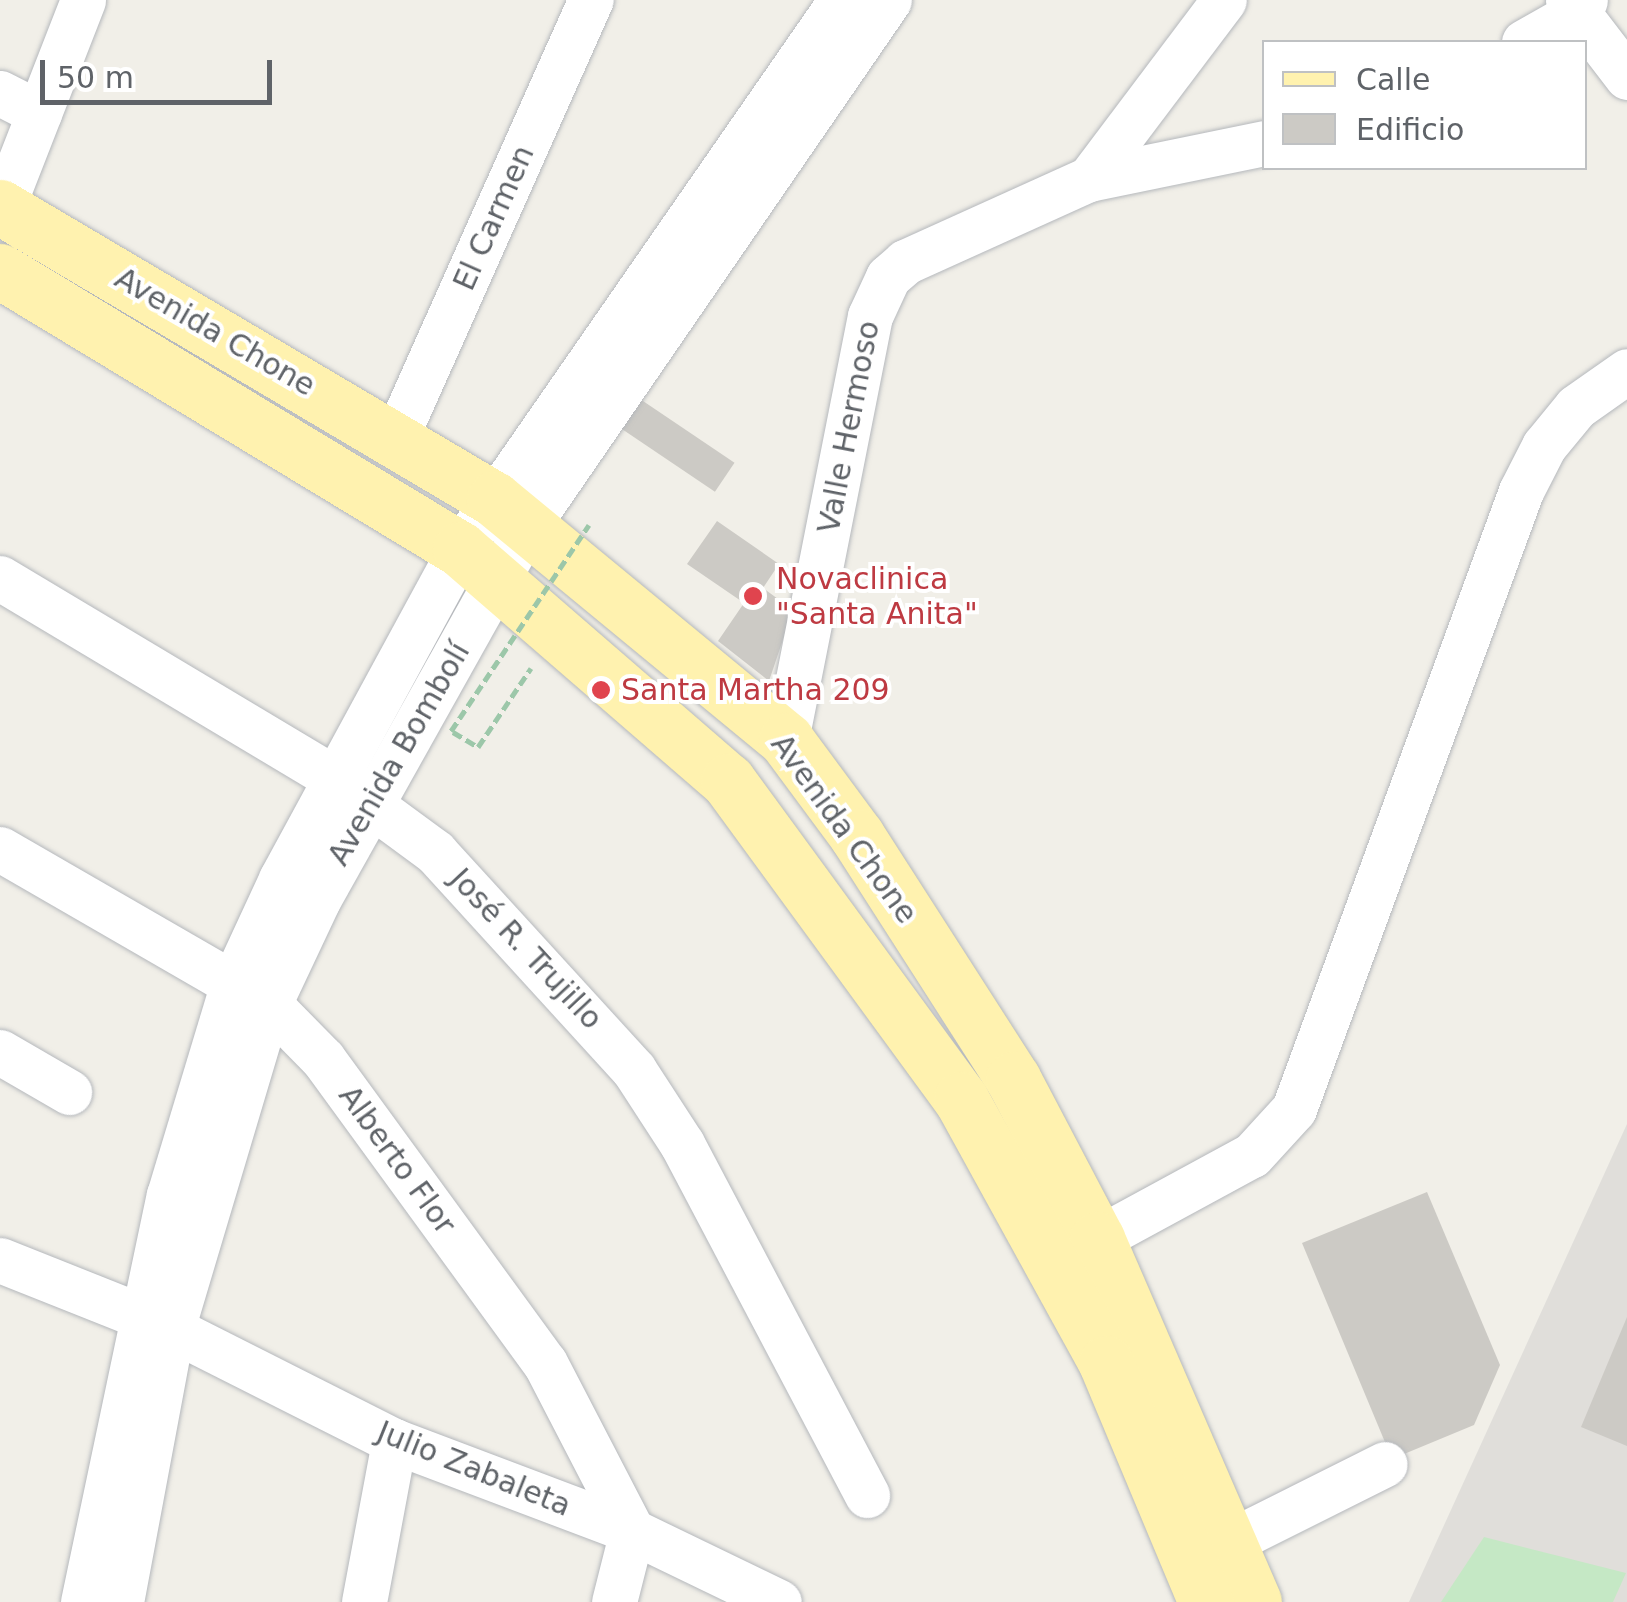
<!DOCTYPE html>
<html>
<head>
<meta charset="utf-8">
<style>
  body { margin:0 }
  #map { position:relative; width:1627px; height:1602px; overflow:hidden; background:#f1efe8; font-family:"DejaVu Sans",sans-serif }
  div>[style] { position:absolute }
  .industrial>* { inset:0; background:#e0deda }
  .green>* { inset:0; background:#c5e8c5 }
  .building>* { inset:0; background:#cccac5; transform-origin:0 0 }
  .path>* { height:5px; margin-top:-2.5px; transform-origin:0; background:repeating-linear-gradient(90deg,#9cc7a9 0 10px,transparent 0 15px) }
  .roads { filter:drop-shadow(0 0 2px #b5b8bc) drop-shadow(0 0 2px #b5b8bc) }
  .minor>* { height:45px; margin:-22.5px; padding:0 22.5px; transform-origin:22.5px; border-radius:22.5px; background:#fff }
  .major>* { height:55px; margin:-27.5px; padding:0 27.5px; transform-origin:27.5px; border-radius:27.5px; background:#fff2af }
  .path-bridge>* { height:5px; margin-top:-2.5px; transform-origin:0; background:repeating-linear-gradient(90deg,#9cc7a9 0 10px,transparent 0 15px) }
  .dots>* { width:28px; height:28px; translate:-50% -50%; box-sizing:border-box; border:5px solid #fff; border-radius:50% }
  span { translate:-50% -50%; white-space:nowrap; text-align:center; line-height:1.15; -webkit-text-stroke:8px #fff; paint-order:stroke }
  .street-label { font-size:30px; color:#5f6368 }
  .health-label { font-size:30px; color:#be3a42 }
  .left { translate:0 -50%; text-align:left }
  .legend { position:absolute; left:1262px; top:40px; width:325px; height:130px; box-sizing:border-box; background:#fff; border:2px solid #bfc1c3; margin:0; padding:12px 18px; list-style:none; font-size:30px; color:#5f6368 }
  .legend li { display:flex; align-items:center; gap:20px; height:50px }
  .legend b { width:50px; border:2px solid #bfc1c3 }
  .scale { position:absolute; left:40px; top:60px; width:232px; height:45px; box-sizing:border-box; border:5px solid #5f6368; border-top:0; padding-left:12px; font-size:30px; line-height:35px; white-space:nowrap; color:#5f6368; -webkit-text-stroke:8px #fff; paint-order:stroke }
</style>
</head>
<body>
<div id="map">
  <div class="industrial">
    <div style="clip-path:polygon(1627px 1124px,1627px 1602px,1409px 1602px)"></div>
  </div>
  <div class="green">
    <div style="clip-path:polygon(1484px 1537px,1626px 1573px,1613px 1602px,1441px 1602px)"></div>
  </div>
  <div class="building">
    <div style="left:640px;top:399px;width:114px;height:35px;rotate:34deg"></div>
    <div style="clip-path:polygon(717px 521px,779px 564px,763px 588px,793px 610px,769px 681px,718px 641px,744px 603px,687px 564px)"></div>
    <div style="clip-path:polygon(1427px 1192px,1500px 1365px,1474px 1425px,1392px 1459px,1302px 1243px)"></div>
    <div style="clip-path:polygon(1627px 1317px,1627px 1446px,1581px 1427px)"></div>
  </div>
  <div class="path">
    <div style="left:453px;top:732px;width:29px;rotate:31deg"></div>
    <div style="left:478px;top:747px;width:95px;rotate:-56.1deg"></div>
  </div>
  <div class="roads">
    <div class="minor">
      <div style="left:1568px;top:0;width:97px;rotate:52.5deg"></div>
      <div style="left:1524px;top:42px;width:61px;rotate:-29.5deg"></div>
      <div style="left:1577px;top:12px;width:14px;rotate:-56deg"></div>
      <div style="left:0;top:93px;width:44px;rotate:27.1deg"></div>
      <div style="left:1089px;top:179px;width:224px;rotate:-53deg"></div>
      <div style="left:2px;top:208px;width:223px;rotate:-68.7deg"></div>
      <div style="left:396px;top:437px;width:479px;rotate:-66deg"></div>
      <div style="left:0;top:578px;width:388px;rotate:30.9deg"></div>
      <div style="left:333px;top:777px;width:127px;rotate:36.3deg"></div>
      <div style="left:435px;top:852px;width:295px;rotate:47.6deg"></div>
      <div style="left:634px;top:1070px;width:88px;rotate:57deg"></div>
      <div style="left:682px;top:1144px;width:397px;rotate:62.2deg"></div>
      <div style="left:786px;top:740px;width:432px;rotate:-78.8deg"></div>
      <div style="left:870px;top:316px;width:43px;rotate:-65.2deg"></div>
      <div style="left:888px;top:277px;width:23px;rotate:-41deg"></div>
      <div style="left:905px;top:262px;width:202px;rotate:-24.3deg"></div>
      <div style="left:1089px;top:179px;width:179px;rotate:-11.6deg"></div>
      <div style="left:0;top:849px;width:310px;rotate:30deg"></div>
      <div style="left:269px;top:1004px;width:77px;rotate:45.5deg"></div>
      <div style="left:323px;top:1059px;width:376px;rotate:53.9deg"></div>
      <div style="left:545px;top:1363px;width:189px;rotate:62.6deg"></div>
      <div style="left:632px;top:1531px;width:73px;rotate:104.2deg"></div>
      <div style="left:0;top:1052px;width:80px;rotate:30.1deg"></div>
      <div style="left:1097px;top:1239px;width:176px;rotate:-28.5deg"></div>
      <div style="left:1252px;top:1155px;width:62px;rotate:-47.6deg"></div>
      <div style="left:1294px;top:1109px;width:658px;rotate:-69.83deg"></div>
      <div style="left:1521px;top:491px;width:51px;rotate:-62.9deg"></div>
      <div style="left:1544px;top:446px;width:50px;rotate:-50.6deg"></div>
      <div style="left:1576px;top:407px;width:62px;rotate:-35.2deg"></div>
      <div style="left:0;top:1260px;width:149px;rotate:21.7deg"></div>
      <div style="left:172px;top:1329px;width:249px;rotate:26.8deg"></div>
      <div style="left:394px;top:1441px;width:254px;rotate:20.7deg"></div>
      <div style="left:632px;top:1531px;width:163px;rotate:25.8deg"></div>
      <div style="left:1229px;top:1542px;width:174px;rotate:-26.6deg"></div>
      <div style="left:83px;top:1602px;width:416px;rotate:-78.1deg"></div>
      <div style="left:169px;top:1195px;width:221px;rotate:-73.2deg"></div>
      <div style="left:233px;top:983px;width:115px;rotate:-65.2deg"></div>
      <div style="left:281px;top:879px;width:375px;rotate:-61.5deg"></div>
      <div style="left:460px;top:549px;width:668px;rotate:-55.24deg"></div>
      <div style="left:121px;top:1602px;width:278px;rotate:-79.4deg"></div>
      <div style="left:172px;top:1329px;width:339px;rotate:-73.4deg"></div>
      <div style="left:269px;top:1004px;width:115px;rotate:-64.8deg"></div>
      <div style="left:318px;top:900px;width:430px;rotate:-60.8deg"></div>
      <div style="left:528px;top:525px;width:637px;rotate:-55.49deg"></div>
      <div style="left:364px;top:1602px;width:164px;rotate:-79.4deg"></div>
    </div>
    <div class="major">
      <div style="left:0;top:207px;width:574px;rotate:30.59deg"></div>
      <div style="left:494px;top:499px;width:379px;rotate:39.5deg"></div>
      <div style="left:786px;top:740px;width:119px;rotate:53.5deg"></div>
      <div style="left:857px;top:836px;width:289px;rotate:57.3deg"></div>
      <div style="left:1013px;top:1079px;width:181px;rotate:62.3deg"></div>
      <div style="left:1097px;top:1239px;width:395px;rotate:66.6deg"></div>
      <div style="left:0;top:271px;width:537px;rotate:31.15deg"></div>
      <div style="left:460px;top:549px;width:354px;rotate:40.9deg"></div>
      <div style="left:728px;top:781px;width:394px;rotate:53.8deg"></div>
      <div style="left:961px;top:1099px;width:301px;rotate:61.2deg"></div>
      <div style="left:1106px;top:1363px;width:259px;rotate:67.3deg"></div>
    </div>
  </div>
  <div class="path-bridge">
    <div style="left:451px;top:731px;width:248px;rotate:-56.2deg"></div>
  </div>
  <div class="dots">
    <div style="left:753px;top:596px;background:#e0444e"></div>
    <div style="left:601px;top:690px;background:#e0444e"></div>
  </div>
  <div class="street-label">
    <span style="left:494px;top:218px;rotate:-66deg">El Carmen</span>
    <span style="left:215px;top:332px;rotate:30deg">Avenida Chone</span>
    <span style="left:849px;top:427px;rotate:-79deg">Valle Hermoso</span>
    <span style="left:399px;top:754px;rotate:-60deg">Avenida Bombolí</span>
    <span style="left:844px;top:829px;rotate:54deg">Avenida Chone</span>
    <span style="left:526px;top:949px;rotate:47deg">José R. Trujillo</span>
    <span style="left:397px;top:1160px;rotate:54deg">Alberto Flor</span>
    <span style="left:474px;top:1469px;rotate:22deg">Julio Zabaleta</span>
  </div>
  <div class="health-label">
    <span class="left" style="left:776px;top:596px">Novaclinica<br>"Santa Anita"</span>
    <span class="left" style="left:621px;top:690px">Santa Martha 209</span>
  </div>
  <ul class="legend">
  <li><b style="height:12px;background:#fff2af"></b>Calle</li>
  <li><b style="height:28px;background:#cccac5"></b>Edificio</li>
  </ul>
  <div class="scale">50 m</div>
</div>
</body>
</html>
